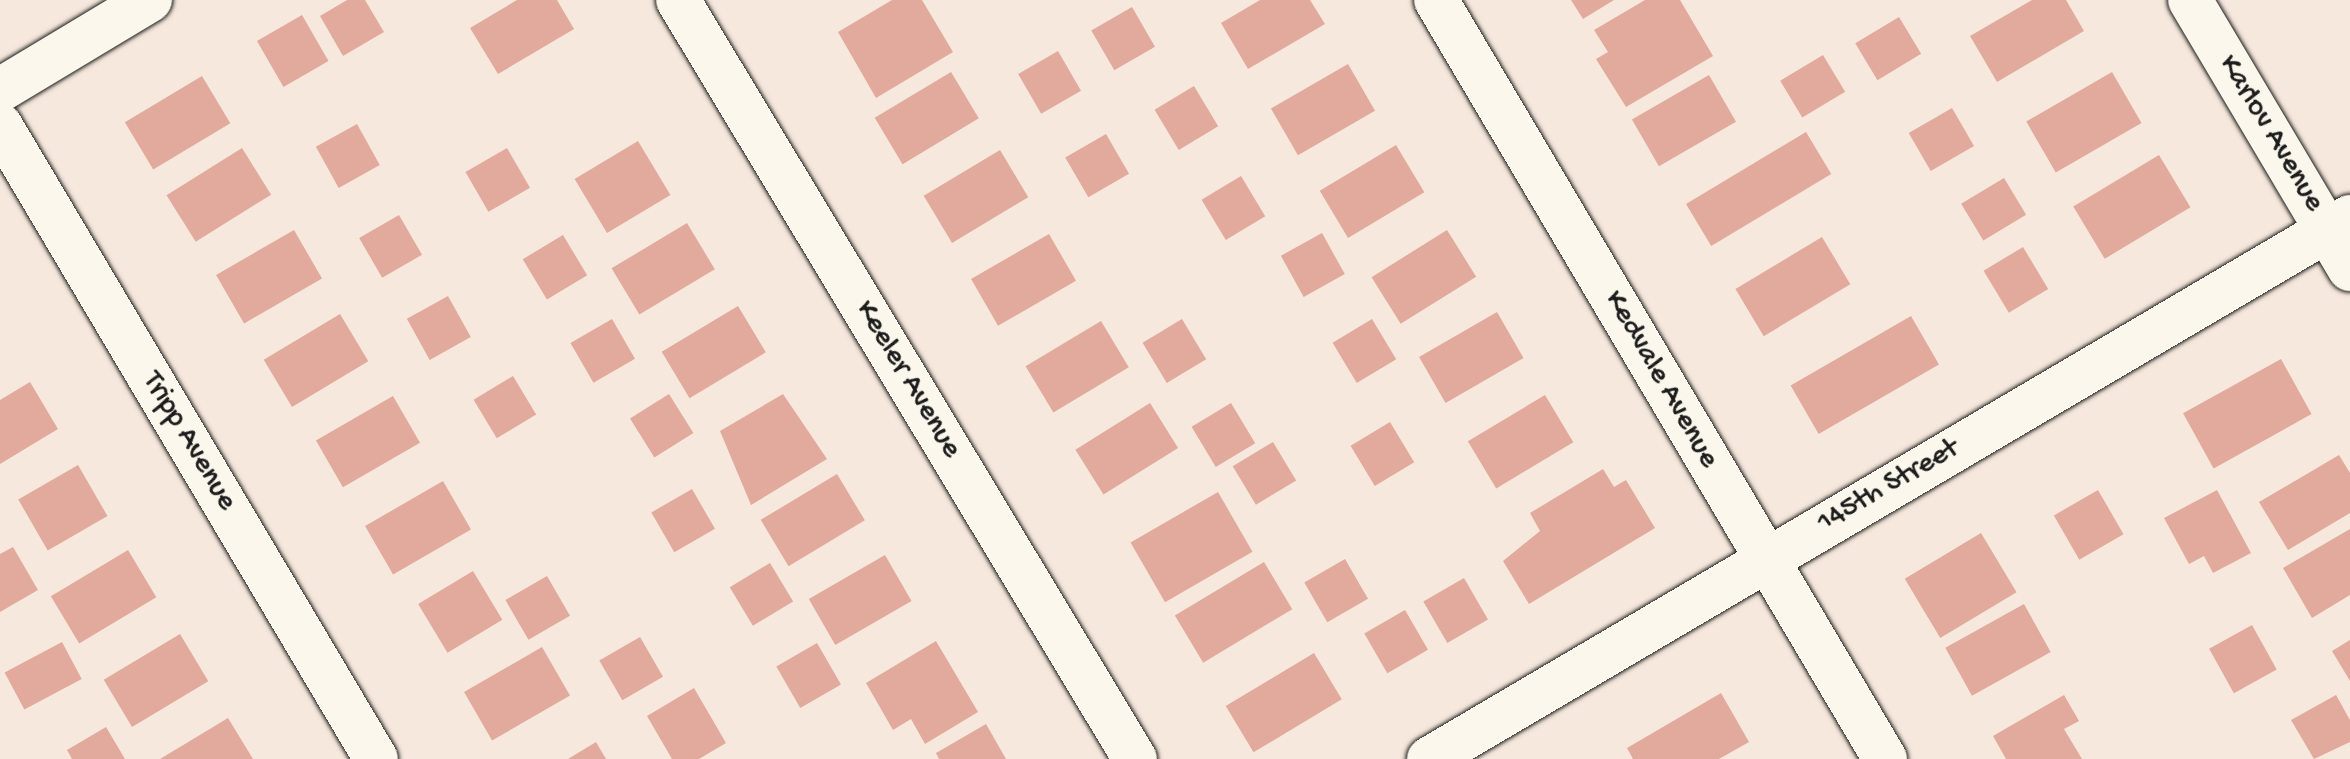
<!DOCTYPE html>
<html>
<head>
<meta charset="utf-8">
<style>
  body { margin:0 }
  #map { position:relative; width:2350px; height:759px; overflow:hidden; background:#f6e8dc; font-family:"Gochi Hand",sans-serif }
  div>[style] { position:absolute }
  .building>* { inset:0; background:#e2aa9c; transform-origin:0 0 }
  .roads { filter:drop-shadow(0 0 2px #1c1c1c) drop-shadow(0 0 2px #1c1c1c) }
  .minor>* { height:44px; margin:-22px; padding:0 22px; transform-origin:22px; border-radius:22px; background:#fbf7ec }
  span { translate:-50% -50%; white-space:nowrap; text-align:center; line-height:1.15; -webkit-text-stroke:8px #fbf7ec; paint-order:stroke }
  .street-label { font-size:30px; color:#1c1c1c }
</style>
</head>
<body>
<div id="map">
  <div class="building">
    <div style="clip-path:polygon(347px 0,365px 0,384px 32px,343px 56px,320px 16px)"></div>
    <div style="clip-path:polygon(517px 0,557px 0,574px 29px,498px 74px,470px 28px)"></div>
    <div style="clip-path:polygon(892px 0,922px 0,953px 52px,876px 98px,838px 32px)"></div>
    <div style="clip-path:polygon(1260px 0,1310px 0,1325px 24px,1248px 69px,1221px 23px)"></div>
    <div style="clip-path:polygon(1571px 0,1614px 0,1583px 19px)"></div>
    <div style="clip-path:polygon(1645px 0,1680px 0,1713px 56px,1626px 107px,1596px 59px,1608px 52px,1594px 30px)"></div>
    <div style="clip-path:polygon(2032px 0,2066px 0,2084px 31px,1997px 82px,1970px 36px)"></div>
    <div style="left:1132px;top:7px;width:46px;height:47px;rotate:60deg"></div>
    <div style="left:302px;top:15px;width:53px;height:52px;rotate:60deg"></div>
    <div style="left:1899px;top:17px;width:43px;height:51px;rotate:59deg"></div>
    <div style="left:1058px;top:51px;width:46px;height:46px;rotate:60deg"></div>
    <div style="left:1823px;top:55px;width:43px;height:50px;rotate:59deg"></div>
    <div style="left:1348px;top:64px;width:54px;height:89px;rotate:60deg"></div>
    <div style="left:951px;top:72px;width:54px;height:89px;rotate:59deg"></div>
    <div style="left:2112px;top:72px;width:59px;height:99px;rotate:60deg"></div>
    <div style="left:1709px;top:75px;width:54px;height:89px;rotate:60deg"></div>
    <div style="left:202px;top:76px;width:55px;height:90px;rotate:59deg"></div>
    <div style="left:1194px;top:86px;width:47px;height:46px;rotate:59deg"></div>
    <div style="left:1952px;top:108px;width:44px;height:50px;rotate:60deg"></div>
    <div style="left:357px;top:124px;width:47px;height:47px;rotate:61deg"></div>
    <div style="left:1806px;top:132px;width:49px;height:140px;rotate:59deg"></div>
    <div style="left:1106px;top:134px;width:46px;height:47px;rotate:60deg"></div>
    <div style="left:638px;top:141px;width:63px;height:74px;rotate:59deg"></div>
    <div style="left:1396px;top:145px;width:55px;height:89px;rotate:59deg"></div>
    <div style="left:242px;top:148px;width:55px;height:89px;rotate:58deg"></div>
    <div style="left:507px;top:148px;width:46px;height:48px;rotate:60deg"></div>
    <div style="left:1000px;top:150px;width:55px;height:89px;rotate:59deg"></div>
    <div style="left:2159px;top:155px;width:61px;height:100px;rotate:59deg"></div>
    <div style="left:1241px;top:176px;width:47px;height:46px;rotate:59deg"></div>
    <div style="left:2004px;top:178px;width:43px;height:50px;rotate:59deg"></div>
    <div style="left:399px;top:215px;width:46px;height:46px;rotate:60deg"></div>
    <div style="left:687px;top:223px;width:54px;height:88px;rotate:59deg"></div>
    <div style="left:294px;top:230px;width:56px;height:90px;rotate:60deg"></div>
    <div style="left:1447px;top:230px;width:55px;height:89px;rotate:58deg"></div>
    <div style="left:1322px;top:233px;width:47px;height:47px;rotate:61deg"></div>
    <div style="left:1049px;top:234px;width:54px;height:90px;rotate:60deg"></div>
    <div style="left:563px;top:235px;width:47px;height:47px;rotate:59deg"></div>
    <div style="left:1822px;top:237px;width:55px;height:101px;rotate:59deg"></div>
    <div style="left:2023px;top:247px;width:49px;height:46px;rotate:59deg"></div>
    <div style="left:448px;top:296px;width:47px;height:47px;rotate:61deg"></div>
    <div style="left:738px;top:306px;width:54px;height:89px;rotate:59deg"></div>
    <div style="left:1497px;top:312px;width:53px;height:90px;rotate:60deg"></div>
    <div style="left:340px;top:314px;width:55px;height:89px;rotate:59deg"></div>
    <div style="left:1911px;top:316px;width:56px;height:139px;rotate:60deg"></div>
    <div style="left:612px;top:319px;width:46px;height:48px;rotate:60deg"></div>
    <div style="left:1182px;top:319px;width:47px;height:46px;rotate:59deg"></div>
    <div style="left:1372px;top:319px;width:47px;height:46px;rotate:59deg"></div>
    <div style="left:1101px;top:321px;width:54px;height:88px;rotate:59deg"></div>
    <div style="left:2281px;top:359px;width:63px;height:112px;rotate:61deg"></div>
    <div style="left:513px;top:376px;width:45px;height:46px;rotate:59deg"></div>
    <div style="clip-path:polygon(30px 382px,58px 429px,0 464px,0 400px)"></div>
    <div style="left:669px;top:394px;width:46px;height:46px;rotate:58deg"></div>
    <div style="clip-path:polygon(783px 394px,827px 459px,751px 505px,720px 431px)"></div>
    <div style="left:1545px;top:395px;width:55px;height:90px;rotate:59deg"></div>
    <div style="left:393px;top:396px;width:54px;height:89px;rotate:60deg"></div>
    <div style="left:1150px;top:403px;width:53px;height:88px;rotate:58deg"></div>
    <div style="left:1231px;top:403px;width:47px;height:46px;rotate:59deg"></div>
    <div style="left:1390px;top:422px;width:47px;height:46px;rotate:59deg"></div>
    <div style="left:1273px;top:442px;width:45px;height:47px;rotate:59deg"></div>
    <div style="clip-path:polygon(2339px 455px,2350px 473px,2350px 513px,2288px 550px,2259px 502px)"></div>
    <div style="left:78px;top:465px;width:59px;height:69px;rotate:60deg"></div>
    <div style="clip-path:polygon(1603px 469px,1614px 487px,1626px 480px,1655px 528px,1529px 604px,1503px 561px,1540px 531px,1530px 513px)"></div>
    <div style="left:837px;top:474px;width:54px;height:89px;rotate:59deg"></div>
    <div style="left:443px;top:481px;width:56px;height:90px;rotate:60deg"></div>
    <div style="left:692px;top:489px;width:46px;height:47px;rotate:60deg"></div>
    <div style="left:2098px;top:490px;width:51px;height:51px;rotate:60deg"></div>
    <div style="clip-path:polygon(2217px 490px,2251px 553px,2213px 573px,2204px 556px,2189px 564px,2164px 518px)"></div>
    <div style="left:1218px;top:492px;width:69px;height:101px;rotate:60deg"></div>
    <div style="clip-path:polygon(2350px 529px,2350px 595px,2312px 618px,2283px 568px)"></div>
    <div style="left:1981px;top:533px;width:69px;height:89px;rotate:59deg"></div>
    <div style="clip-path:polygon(13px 547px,38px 590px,0 612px,0 554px)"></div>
    <div style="left:128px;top:550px;width:55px;height:90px;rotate:59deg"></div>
    <div style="left:885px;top:555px;width:53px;height:88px;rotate:60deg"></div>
    <div style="left:1345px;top:559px;width:46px;height:47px;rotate:60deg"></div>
    <div style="left:1264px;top:562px;width:55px;height:104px;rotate:59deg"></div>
    <div style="left:770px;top:563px;width:45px;height:47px;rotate:59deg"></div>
    <div style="left:473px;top:571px;width:57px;height:64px;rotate:59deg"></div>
    <div style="left:547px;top:576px;width:46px;height:48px;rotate:60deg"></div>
    <div style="left:1464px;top:578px;width:48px;height:47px;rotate:60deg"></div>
    <div style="left:2024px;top:604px;width:55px;height:90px;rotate:61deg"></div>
    <div style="left:1405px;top:610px;width:46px;height:47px;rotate:60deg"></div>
    <div style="left:2252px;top:625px;width:51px;height:49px;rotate:61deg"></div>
    <div style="left:180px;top:634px;width:55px;height:89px;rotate:59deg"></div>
    <div style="left:640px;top:637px;width:46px;height:47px;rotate:60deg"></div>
    <div style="clip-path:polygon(2350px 640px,2350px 681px,2332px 651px)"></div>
    <div style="clip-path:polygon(936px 641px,978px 712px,925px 744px,911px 719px,893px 730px,866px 683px)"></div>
    <div style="left:62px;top:642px;width:42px;height:65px;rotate:62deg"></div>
    <div style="left:817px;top:643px;width:48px;height:47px;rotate:60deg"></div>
    <div style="left:542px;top:647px;width:56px;height:90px;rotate:60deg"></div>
    <div style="left:1314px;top:653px;width:54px;height:103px;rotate:59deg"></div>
    <div style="clip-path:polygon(694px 688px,726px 743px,699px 759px,672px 759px,647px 716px)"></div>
    <div style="clip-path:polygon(1721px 693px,1749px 742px,1719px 759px,1633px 759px,1627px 748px)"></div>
    <div style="clip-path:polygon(2064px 695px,2079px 721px,2064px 729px,2082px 759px,2006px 759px,1993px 736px)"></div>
    <div style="clip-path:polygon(2336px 695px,2350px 720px,2350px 742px,2314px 759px,2291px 720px)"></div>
    <div style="clip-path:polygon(228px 718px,253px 759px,160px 759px)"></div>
    <div style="clip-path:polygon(986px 724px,1006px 759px,939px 759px,936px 753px)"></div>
    <div style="clip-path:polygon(106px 727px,125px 759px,72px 759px,67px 750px)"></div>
    <div style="clip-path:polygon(596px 742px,606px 759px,568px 759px)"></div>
  </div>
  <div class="roads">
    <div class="minor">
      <div style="left:678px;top:0;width:886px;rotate:58.95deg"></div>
      <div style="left:1436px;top:0;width:882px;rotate:59.39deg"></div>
      <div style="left:2190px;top:0;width:313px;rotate:59.3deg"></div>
      <div style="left:0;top:90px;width:175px;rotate:-31deg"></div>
      <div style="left:0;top:125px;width:737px;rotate:59.33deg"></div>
      <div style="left:1429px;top:759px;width:1069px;rotate:-30.48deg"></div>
    </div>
  </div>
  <div class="street-label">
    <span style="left:2270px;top:134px;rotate:59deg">Karlov Avenue</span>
    <span style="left:907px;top:380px;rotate:59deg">Keeler Avenue</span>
    <span style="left:1660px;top:380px;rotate:60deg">Kedvale Avenue</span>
    <span style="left:188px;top:442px;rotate:59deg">Tripp Avenue</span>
    <span style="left:1889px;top:487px;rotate:-30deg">145th Street</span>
  </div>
</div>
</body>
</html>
